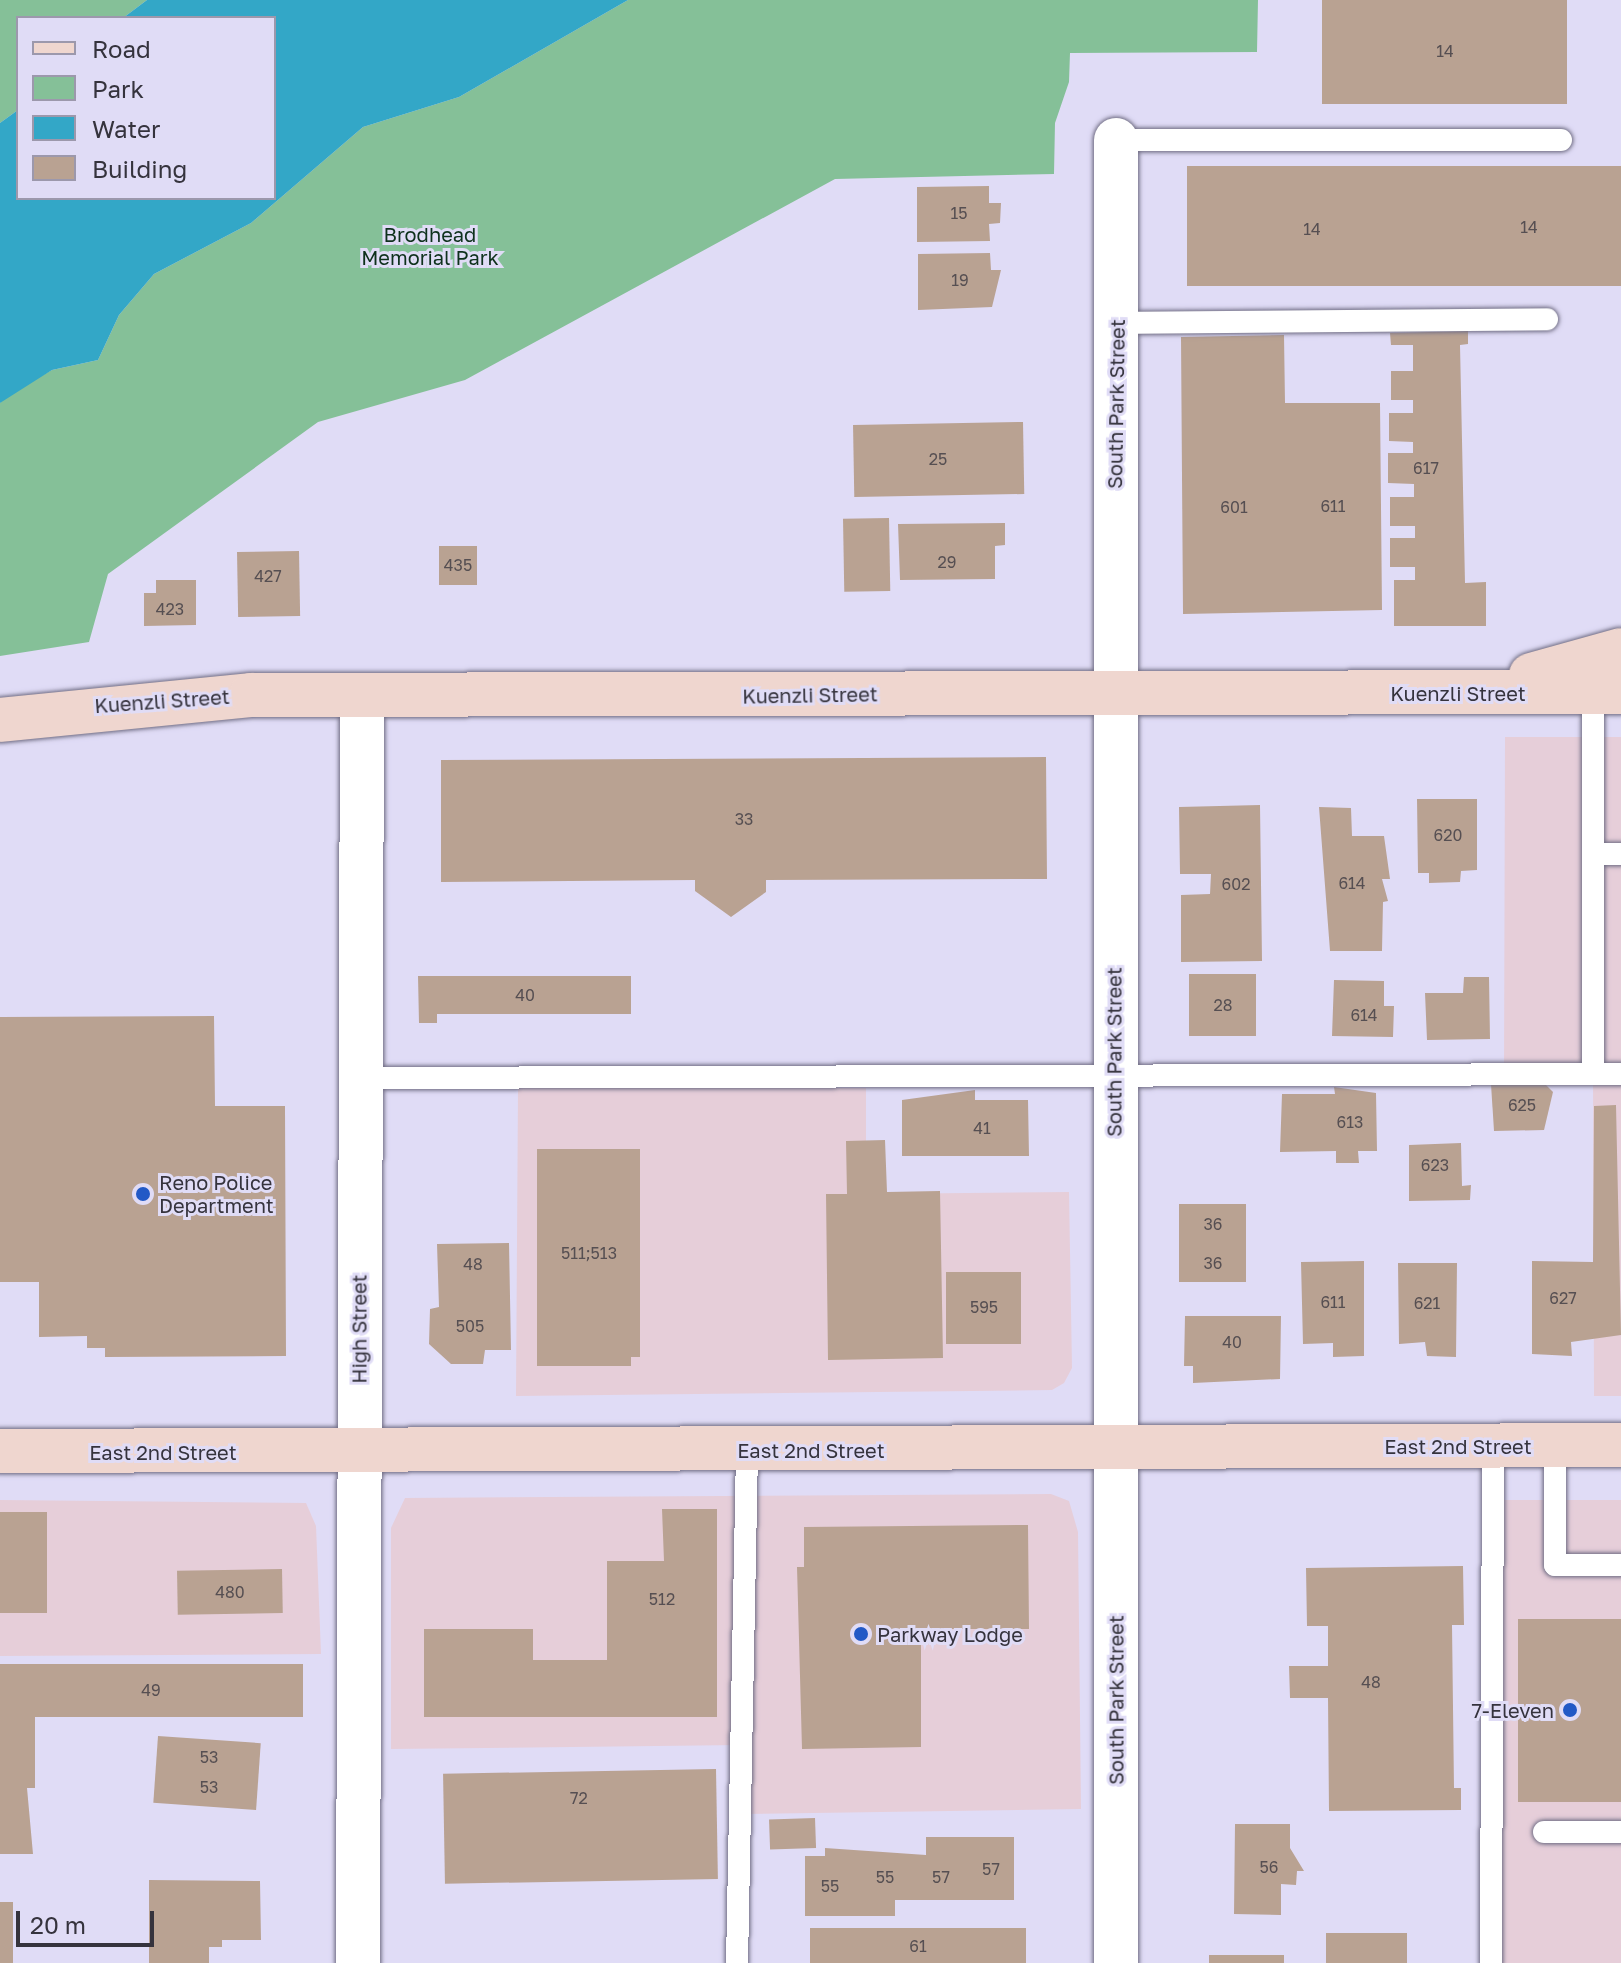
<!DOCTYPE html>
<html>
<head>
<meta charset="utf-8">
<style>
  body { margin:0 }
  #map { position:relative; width:1621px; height:1963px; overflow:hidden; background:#e0dcf6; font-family:"Golos Text",sans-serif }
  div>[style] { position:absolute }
  .commercial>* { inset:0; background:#e6ced9; transform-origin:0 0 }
  .green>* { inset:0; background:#85c098 }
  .water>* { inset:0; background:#33a7c7 }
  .building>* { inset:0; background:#b9a292; transform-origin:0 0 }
  .roads { filter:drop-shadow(0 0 2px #716e85) drop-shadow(0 0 2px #716e85) }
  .service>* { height:22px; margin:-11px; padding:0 11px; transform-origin:11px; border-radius:11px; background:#fff }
  .minor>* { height:44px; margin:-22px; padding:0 22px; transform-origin:22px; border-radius:22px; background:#fff }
  .secondary>* { height:44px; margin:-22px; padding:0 22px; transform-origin:22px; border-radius:22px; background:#efd6cf }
  .dots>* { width:22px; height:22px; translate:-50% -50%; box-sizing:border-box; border:4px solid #e0dcf6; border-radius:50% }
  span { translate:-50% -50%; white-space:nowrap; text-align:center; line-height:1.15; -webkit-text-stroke:6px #e0dcf6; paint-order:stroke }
  .number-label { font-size:16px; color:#564f52 }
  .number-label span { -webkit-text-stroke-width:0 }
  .park-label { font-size:20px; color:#0e311c }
  .street-label { font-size:20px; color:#35333d }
  .poi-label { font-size:20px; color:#35333d }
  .left { translate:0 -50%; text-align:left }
  .right { translate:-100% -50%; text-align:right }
  .legend { position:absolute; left:16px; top:16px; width:260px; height:184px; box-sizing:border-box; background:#e0dcf6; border:2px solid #9c98ac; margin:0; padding:10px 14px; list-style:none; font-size:24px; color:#35333d }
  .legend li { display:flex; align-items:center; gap:16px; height:40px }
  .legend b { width:40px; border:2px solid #9c98ac }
  .scale { position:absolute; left:16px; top:1911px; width:138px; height:36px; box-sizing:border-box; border:4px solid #35333d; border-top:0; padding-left:10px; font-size:24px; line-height:28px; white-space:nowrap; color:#35333d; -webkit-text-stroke:6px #e0dcf6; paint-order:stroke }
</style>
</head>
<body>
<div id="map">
  <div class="commercial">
    <div style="clip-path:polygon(1505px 737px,1621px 737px,1621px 1396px,1594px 1396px,1593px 1074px,1504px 1074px)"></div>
    <div style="clip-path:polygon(518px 1088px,866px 1088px,866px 1194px,1069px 1192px,1072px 1368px,1064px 1383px,1052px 1390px,516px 1396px)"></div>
    <div style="clip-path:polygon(1051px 1494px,1069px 1501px,1078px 1532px,1081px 1809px,740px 1814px,741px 1745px,391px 1749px,391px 1528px,405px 1498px)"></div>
    <div style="clip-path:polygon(0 1500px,306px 1503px,316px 1526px,321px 1654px,0 1656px)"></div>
    <div style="left:1493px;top:1500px;width:128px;height:463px"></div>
  </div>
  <div class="green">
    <div style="clip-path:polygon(0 0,147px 0,123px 18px,18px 18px,18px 110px,0 123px)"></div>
    <div style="clip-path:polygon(628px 0,1258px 0,1257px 52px,1070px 53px,1069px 82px,1055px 123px,1054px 174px,835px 179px,465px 380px,318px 422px,108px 574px,89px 642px,0 656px,0 403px,7px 395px,52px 370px,98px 360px,119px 315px,154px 274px,251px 223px,363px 127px,459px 97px)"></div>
  </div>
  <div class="water">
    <div style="clip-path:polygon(147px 0,628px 0,459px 97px,363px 127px,251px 223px,154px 274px,119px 315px,98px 360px,52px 370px,0 403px,0 123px,18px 110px,18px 198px,274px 198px,274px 18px,123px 18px)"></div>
  </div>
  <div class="building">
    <div style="left:1322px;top:0;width:245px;height:104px"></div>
    <div style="left:1621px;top:166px;width:120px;height:434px;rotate:90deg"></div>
    <div style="clip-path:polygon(989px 186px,989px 203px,1001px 203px,1000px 223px,989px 224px,990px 241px,917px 242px,917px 187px)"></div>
    <div style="clip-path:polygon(990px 253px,991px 270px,1001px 270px,992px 307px,918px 310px,918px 254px)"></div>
    <div style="clip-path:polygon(1468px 331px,1468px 344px,1460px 345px,1465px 583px,1486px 582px,1486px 626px,1394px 626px,1394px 580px,1415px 580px,1415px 567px,1390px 567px,1390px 538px,1415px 538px,1415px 526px,1390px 526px,1390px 497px,1414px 497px,1414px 484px,1388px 483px,1388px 453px,1413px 453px,1413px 442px,1389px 441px,1389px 413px,1413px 413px,1413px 400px,1391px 400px,1391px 371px,1413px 371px,1413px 345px,1391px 345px,1390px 333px)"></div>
    <div style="clip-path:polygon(1284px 335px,1285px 403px,1380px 403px,1382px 610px,1183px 614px,1181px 337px)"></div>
    <div style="left:1023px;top:422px;width:72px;height:170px;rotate:89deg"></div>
    <div style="left:889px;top:518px;width:73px;height:46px;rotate:89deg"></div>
    <div style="clip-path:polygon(1005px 523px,1005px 545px,995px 546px,995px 579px,900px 580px,898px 524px)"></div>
    <div style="left:439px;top:546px;width:38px;height:39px"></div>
    <div style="left:299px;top:551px;width:65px;height:62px;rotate:89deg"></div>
    <div style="clip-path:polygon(156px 580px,196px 580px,196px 625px,144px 626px,144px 593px,156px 593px)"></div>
    <div style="clip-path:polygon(1046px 757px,1047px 879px,766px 880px,766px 892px,731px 917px,695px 891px,695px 880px,441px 882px,441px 760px)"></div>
    <div style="clip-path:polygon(1417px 799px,1477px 799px,1477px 870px,1461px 871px,1460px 882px,1429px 883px,1429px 873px,1418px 873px)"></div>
    <div style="clip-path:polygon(1260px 805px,1262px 961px,1181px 962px,1181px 895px,1210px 894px,1211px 874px,1180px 874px,1179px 807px)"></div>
    <div style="clip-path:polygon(1319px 807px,1351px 808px,1352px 836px,1384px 836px,1390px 879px,1382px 879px,1388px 901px,1383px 902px,1382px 951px,1330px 951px)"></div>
    <div style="left:1256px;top:974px;width:62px;height:67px;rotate:90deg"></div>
    <div style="clip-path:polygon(418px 976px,631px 976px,631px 1014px,437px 1014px,437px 1023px,419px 1023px)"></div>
    <div style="clip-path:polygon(1464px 977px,1489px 977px,1490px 1039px,1427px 1040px,1425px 993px,1463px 993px)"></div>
    <div style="clip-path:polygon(1334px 980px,1384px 981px,1384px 1006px,1394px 1006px,1393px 1037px,1332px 1036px)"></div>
    <div style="clip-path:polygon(214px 1016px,215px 1106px,285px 1106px,286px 1356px,105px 1357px,105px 1348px,87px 1348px,87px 1336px,39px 1337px,39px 1282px,0 1282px,0 1017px)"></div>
    <div style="clip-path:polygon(1491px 1084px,1545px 1084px,1553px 1092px,1544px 1130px,1494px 1131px)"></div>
    <div style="clip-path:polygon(1334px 1087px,1376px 1093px,1377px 1151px,1358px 1151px,1359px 1163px,1336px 1163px,1336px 1151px,1280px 1152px,1282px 1094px,1335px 1094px)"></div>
    <div style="clip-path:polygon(975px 1090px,975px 1100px,1028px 1100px,1029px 1156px,902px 1156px,902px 1100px)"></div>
    <div style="clip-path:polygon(1616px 1105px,1621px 1335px,1571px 1342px,1572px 1356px,1532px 1354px,1532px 1261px,1593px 1262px,1594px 1106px)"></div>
    <div style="clip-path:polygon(885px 1140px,887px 1192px,940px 1191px,943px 1358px,828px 1360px,826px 1194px,847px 1194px,846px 1141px)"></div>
    <div style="clip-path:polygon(1461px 1143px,1462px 1186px,1471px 1185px,1470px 1200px,1409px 1201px,1409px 1145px)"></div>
    <div style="clip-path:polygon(537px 1149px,640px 1149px,640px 1357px,631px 1357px,631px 1366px,537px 1366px)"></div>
    <div style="left:1179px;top:1204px;width:67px;height:78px"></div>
    <div style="clip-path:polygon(509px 1243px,511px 1350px,485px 1350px,483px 1364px,451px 1364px,429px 1344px,430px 1309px,439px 1307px,437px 1244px)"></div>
    <div style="clip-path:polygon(1364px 1261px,1364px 1356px,1333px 1357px,1333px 1343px,1303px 1344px,1301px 1262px)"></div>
    <div style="clip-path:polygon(1398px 1263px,1457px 1263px,1456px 1357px,1427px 1356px,1425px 1342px,1399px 1344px)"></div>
    <div style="left:946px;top:1272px;width:75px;height:72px"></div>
    <div style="clip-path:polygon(1185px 1316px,1281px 1316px,1280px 1379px,1193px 1383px,1193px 1366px,1184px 1366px)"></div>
    <div style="clip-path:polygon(662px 1509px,717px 1509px,717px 1717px,424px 1717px,424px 1629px,533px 1629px,533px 1660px,607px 1660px,607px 1561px,664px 1561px)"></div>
    <div style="left:0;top:1512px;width:47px;height:101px"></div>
    <div style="clip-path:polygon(1028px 1525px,1029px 1629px,921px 1629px,921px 1747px,802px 1749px,797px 1567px,804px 1567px,804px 1527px)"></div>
    <div style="clip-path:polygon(1463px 1566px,1464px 1625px,1452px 1625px,1454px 1788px,1461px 1788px,1461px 1810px,1329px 1811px,1328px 1698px,1290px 1698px,1289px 1666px,1328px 1666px,1328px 1626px,1307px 1626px,1306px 1568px)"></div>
    <div style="left:282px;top:1569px;width:44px;height:105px;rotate:89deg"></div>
    <div style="left:1518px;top:1619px;width:103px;height:183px"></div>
    <div style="clip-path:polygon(0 1664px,303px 1664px,303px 1717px,35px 1717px,35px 1788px,27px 1788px,33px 1854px,0 1854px)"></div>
    <div style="left:158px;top:1736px;width:103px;height:67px;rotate:4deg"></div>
    <div style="left:716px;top:1769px;width:110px;height:273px;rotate:89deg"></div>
    <div style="left:815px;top:1818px;width:30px;height:46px;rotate:88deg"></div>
    <div style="clip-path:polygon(1235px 1824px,1290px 1824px,1290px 1848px,1304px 1871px,1297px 1871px,1296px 1885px,1281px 1884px,1281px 1915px,1234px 1914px)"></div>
    <div style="clip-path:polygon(926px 1837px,1014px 1837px,1014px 1900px,895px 1900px,895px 1916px,805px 1916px,805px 1856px,825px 1856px,825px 1848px,926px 1855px)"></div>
    <div style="clip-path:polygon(149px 1880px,260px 1881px,261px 1940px,222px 1940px,222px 1947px,209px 1947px,209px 1963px,149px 1963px)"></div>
    <div style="left:0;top:1902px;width:13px;height:61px"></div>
    <div style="left:1026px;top:1928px;width:35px;height:216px;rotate:90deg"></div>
    <div style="left:1326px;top:1933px;width:81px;height:30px"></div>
    <div style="left:1209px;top:1955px;width:75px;height:8px"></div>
  </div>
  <div class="roads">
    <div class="service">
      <div style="left:1116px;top:140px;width:445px"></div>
      <div style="left:1117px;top:323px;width:430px;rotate:-0.5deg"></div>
      <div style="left:1593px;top:692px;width:382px;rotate:90deg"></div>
      <div style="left:1593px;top:854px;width:28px"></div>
      <div style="left:361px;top:1078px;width:1260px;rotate:-0.18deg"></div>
      <div style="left:1555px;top:1446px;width:119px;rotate:90deg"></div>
      <div style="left:1555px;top:1565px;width:66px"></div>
      <div style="left:1544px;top:1832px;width:77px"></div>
      <div style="left:737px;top:1963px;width:512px;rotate:-88.88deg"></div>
      <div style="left:1491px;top:1963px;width:517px;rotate:-89.78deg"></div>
    </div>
    <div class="minor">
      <div style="left:1116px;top:140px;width:1823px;rotate:90deg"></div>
      <div style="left:358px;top:1963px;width:1268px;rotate:-89.82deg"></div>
    </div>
    <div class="secondary">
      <div style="left:1531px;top:675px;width:93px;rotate:-15.5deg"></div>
      <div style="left:0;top:720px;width:252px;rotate:-5.7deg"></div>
      <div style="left:251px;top:695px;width:1370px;rotate:-0.13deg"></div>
      <div style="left:0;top:1451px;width:1621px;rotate:-0.21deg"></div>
    </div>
  </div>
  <div class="dots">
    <div style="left:143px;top:1194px;background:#2259c6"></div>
    <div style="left:861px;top:1634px;background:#2259c6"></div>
    <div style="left:1570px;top:1710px;background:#2259c6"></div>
  </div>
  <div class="number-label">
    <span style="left:1445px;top:51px">14</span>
    <span style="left:959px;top:213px">15</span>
    <span style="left:1529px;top:227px">14</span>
    <span style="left:1312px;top:229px">14</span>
    <span style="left:960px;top:280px">19</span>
    <span style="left:938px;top:459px">25</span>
    <span style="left:1426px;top:468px">617</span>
    <span style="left:1333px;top:506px">611</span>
    <span style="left:1234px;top:507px">601</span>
    <span style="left:947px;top:562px">29</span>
    <span style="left:458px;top:565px">435</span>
    <span style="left:268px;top:576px">427</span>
    <span style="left:170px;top:609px">423</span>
    <span style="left:744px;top:819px">33</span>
    <span style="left:1448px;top:835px">620</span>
    <span style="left:1352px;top:883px">614</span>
    <span style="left:1236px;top:884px">602</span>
    <span style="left:525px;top:995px">40</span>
    <span style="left:1223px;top:1005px">28</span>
    <span style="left:1364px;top:1015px">614</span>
    <span style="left:1522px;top:1105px">625</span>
    <span style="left:1350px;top:1122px">613</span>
    <span style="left:982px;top:1128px">41</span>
    <span style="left:1435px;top:1165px">623</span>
    <span style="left:1213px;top:1224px">36</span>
    <span style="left:589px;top:1253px">511;513</span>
    <span style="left:1213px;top:1263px">36</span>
    <span style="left:473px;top:1264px">48</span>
    <span style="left:1563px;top:1298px">627</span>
    <span style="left:1333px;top:1302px">611</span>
    <span style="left:1427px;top:1303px">621</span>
    <span style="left:984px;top:1307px">595</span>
    <span style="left:470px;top:1326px">505</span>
    <span style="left:1232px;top:1342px">40</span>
    <span style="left:230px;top:1592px">480</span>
    <span style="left:662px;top:1599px">512</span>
    <span style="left:1371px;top:1682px">48</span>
    <span style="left:151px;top:1690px">49</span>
    <span style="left:209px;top:1757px">53</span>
    <span style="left:209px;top:1787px">53</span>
    <span style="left:579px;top:1798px">72</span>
    <span style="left:1269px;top:1867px">56</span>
    <span style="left:991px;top:1869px">57</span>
    <span style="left:885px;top:1877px">55</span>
    <span style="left:941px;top:1877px">57</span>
    <span style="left:830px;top:1886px">55</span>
    <span style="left:918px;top:1946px">61</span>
  </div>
  <div class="park-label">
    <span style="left:430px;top:246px">Brodhead<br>Memorial Park</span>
  </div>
  <div class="street-label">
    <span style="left:1116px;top:404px;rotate:-89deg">South Park Street</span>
    <span style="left:1458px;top:693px">Kuenzli Street</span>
    <span style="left:810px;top:695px;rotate:-1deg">Kuenzli Street</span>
    <span style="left:162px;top:701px;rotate:-4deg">Kuenzli Street</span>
    <span style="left:1114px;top:1052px;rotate:-90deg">South Park Street</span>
    <span style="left:359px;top:1329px;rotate:-90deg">High Street</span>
    <span style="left:1458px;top:1446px">East 2nd Street</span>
    <span style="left:811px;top:1450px">East 2nd Street</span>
    <span style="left:163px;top:1452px">East 2nd Street</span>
    <span style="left:1116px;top:1700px;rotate:-90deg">South Park Street</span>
  </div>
  <div class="poi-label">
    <span class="left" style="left:159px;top:1194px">Reno Police<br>Department</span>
    <span class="left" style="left:877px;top:1634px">Parkway Lodge</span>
    <span class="right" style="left:1554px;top:1710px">7-Eleven</span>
  </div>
  <ul class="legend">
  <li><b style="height:10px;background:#efd6cf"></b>Road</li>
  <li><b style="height:22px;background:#85c098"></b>Park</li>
  <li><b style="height:22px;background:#33a7c7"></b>Water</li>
  <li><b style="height:22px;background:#b9a292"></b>Building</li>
  </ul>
  <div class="scale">20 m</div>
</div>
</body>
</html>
